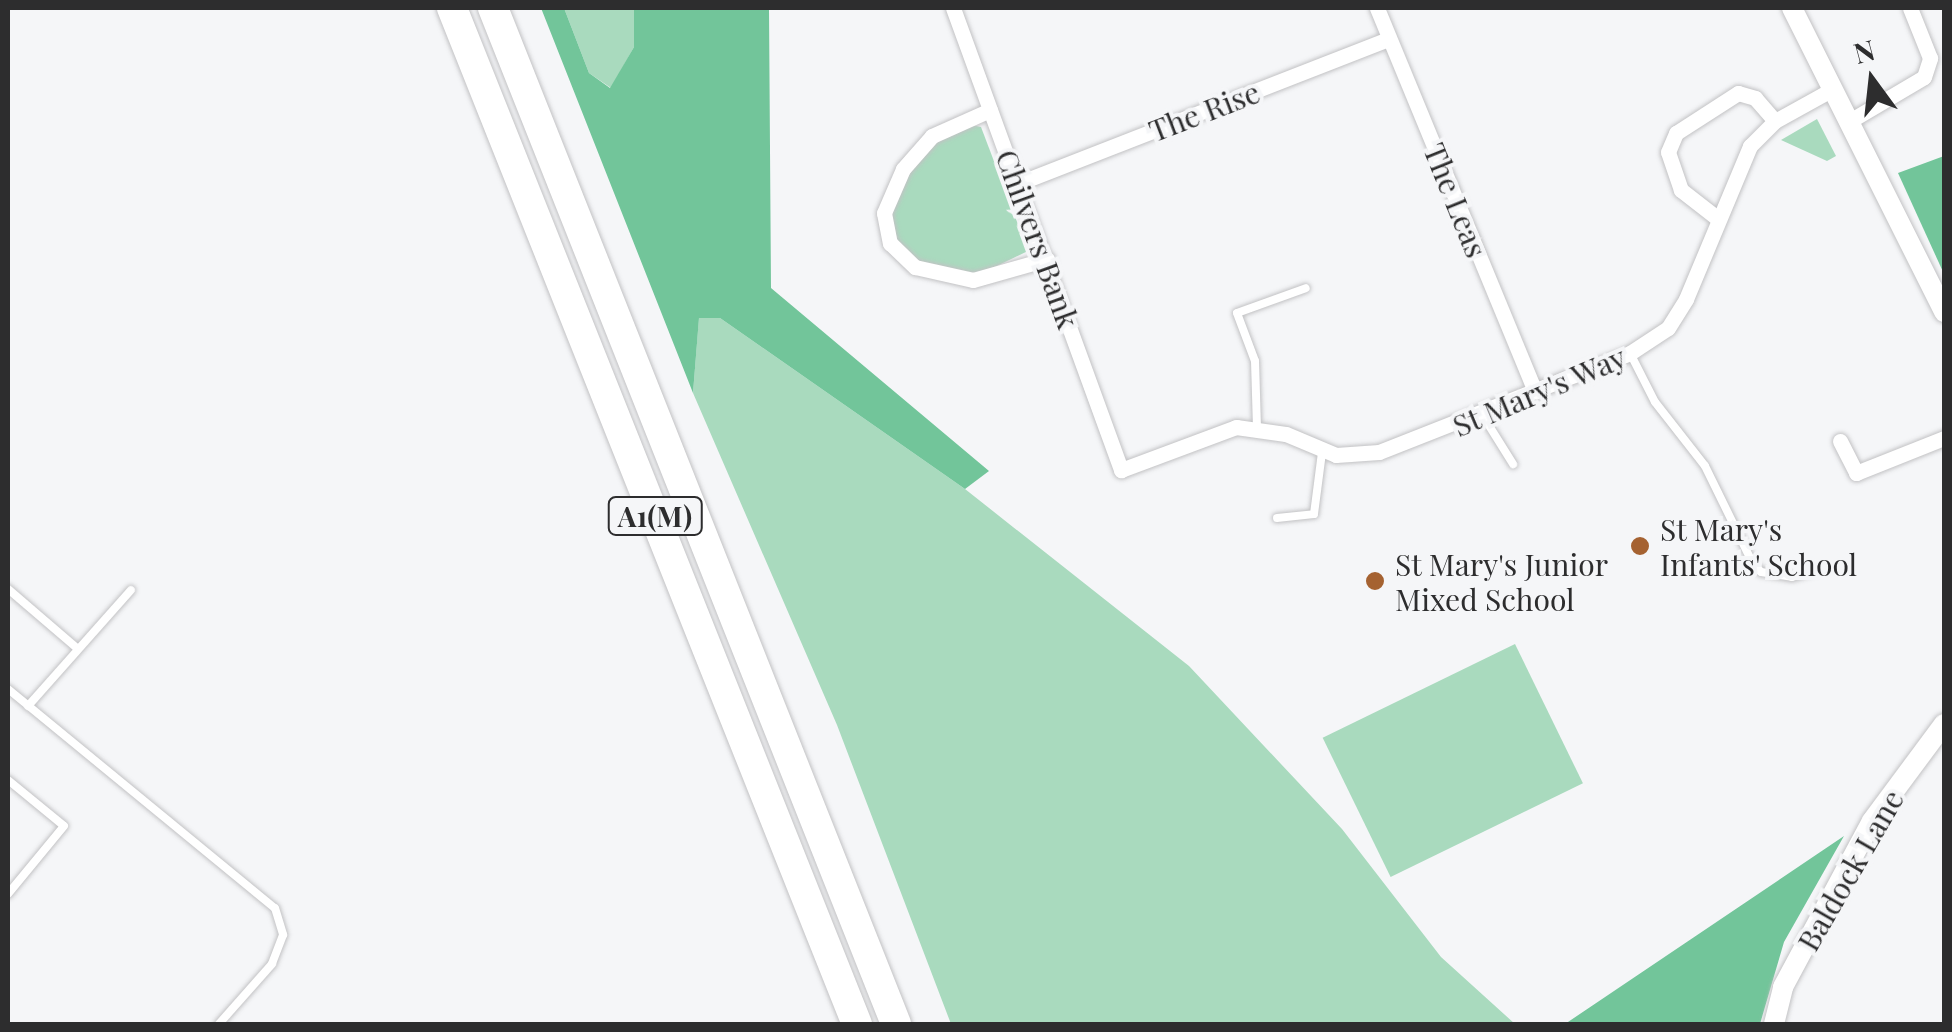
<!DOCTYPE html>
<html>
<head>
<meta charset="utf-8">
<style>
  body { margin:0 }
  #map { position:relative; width:1952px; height:1032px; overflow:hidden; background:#f5f6f8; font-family:"Playfair Display",serif }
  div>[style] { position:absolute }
  .green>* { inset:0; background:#a9dabe; transform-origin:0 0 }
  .forest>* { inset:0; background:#72c59a }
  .roads { filter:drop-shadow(0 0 2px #c2c2c4) drop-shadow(0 0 2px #c2c2c4) }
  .service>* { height:8px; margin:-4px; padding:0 4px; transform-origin:4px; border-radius:4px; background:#fff }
  .minor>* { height:15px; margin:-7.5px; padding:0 7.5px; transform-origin:7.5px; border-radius:7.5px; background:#fff }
  .tertiary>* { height:20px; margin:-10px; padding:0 10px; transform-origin:10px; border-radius:10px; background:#fff }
  .motorway>* { height:30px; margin:-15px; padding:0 15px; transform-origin:15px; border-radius:15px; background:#fff }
  .dots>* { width:28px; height:28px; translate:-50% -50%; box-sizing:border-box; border:5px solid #f5f6f8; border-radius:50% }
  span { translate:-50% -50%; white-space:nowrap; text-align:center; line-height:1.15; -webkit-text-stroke:8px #f5f6f8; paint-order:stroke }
  .shield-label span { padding:2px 8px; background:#f5f6f8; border:2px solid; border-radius:8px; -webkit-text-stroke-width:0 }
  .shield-label { font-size:28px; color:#2d2d2e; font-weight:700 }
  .street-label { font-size:30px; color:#2d2d2e }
  .poi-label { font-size:30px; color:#2d2d2e }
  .left { translate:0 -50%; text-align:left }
  .frame { position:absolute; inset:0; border:10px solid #2d2d2e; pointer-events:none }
  .north { position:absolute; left:1822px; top:30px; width:100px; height:100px; -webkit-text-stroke:8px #f5f6f8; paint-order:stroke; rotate:345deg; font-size:28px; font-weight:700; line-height:40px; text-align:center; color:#2d2d2e }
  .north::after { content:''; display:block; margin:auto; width:35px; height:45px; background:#2d2d2e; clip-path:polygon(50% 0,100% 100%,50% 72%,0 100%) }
</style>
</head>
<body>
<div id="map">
  <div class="green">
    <div style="clip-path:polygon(564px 8px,634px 8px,634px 47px,611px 88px,589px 73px)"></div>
    <div style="clip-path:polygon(1817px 119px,1836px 156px,1827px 161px,1781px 140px)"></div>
    <div style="clip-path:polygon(971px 125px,981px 127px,1028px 251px,978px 275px,916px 263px,898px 243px,892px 217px,894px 194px,930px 144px)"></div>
    <div style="clip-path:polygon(699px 317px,720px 318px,965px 489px,1189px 666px,1342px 829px,1441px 957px,1515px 1024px,951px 1024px,837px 725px,693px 393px)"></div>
    <div style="left:1515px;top:644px;width:155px;height:214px;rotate:64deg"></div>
  </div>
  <div class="forest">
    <div style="clip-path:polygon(541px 8px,564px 8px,589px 73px,610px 88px,634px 47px,634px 8px,769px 8px,771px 288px,989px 471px,965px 489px,720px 318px,699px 318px,693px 393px)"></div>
    <div style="clip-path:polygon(1944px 156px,1944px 274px,1898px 173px)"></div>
    <div style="clip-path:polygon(1844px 836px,1784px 942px,1760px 1024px,1565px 1024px)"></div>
  </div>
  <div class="roads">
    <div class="service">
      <div style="left:1630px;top:353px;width:55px;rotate:63deg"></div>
      <div style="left:1655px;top:402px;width:81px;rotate:52deg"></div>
      <div style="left:1705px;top:466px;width:107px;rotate:63.9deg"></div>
      <div style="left:1752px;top:562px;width:13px;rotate:48deg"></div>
      <div style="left:1761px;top:572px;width:31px;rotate:9deg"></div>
      <div style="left:1792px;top:577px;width:29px;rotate:-16deg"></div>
      <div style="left:1483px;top:416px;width:57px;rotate:58deg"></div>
      <div style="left:1257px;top:428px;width:67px;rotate:-91.7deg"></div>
      <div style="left:1255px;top:361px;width:51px;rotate:-110.6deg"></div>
      <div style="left:1237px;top:313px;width:73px;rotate:-19.9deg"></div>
      <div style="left:1277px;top:518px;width:37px;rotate:-6deg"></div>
      <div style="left:1314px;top:514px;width:63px;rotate:-82.6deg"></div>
      <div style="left:8px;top:589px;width:92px;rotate:40.6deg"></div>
      <div style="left:8px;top:689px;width:345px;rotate:39.4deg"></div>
      <div style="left:275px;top:908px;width:28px;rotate:73deg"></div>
      <div style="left:283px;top:935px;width:31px;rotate:111deg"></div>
      <div style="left:272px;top:964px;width:80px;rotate:131.5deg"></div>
      <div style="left:28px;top:706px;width:155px;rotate:-48.4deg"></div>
      <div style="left:8px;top:780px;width:72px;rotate:39.4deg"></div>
      <div style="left:64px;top:826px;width:88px;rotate:129.5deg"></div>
    </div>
    <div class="minor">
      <div style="left:953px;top:8px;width:492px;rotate:70deg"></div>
      <div style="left:1121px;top:470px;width:123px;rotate:-20.5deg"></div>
      <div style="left:1236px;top:427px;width:50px;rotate:8deg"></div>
      <div style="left:1286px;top:434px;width:54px;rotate:22.8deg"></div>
      <div style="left:1336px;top:455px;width:43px;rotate:-4deg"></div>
      <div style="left:1379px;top:452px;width:270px;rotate:-21.5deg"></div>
      <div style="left:1630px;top:353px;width:45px;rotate:-33.3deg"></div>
      <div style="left:1668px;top:328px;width:34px;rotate:-58deg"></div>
      <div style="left:1686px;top:299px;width:166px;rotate:-67.3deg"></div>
      <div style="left:1750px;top:146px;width:35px;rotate:-45deg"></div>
      <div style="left:1775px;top:121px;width:64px;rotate:-29deg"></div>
      <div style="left:1377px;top:8px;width:415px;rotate:67.6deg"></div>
      <div style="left:990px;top:110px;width:64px;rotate:155.9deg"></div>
      <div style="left:932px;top:136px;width:44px;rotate:131.3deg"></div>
      <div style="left:903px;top:169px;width:48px;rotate:113.4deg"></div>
      <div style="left:884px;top:213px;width:31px;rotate:79deg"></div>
      <div style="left:890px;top:243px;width:35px;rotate:44deg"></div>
      <div style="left:915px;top:267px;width:59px;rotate:12.6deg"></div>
      <div style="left:973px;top:280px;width:77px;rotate:-15.8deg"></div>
      <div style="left:1848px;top:122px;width:88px;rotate:-30.6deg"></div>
      <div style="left:1924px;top:77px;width:20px;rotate:-72deg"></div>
      <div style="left:1930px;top:58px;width:54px;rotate:-111.8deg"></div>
      <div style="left:1019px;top:183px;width:397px;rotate:-21.3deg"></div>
      <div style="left:1717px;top:218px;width:46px;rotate:-142.1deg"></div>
      <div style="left:1681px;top:190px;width:40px;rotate:-108.9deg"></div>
      <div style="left:1668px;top:152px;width:21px;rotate:-67deg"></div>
      <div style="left:1676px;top:133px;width:74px;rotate:-32.8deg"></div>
      <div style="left:1738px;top:93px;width:18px;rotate:16deg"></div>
      <div style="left:1755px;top:98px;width:30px;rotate:49deg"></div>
      <div style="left:1840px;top:441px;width:36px;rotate:63deg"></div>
      <div style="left:1856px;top:473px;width:95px;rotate:-21.7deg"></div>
    </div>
    <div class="tertiary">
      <div style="left:1792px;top:8px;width:340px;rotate:63.4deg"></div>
      <div style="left:1774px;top:1024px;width:38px;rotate:-76deg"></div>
      <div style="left:1783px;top:987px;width:188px;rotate:-61.8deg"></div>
      <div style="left:1872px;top:821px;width:121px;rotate:-53.4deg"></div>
    </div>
    <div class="motorway">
      <div style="left:452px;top:8px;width:1094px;rotate:68.27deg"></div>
      <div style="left:493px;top:8px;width:1093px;rotate:68.36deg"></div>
    </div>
  </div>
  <div class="dots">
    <div style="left:1640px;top:546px;background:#a56231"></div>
    <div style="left:1375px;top:581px;background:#a56231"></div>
  </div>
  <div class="shield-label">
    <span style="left:655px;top:516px">A1(M)</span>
  </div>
  <div class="street-label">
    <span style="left:1204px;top:111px;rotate:-21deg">The Rise</span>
    <span style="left:1456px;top:200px;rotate:68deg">The Leas</span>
    <span style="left:1038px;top:239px;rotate:70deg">Chilvers Bank</span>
    <span style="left:1539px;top:391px;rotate:-23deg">St Mary's Way</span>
    <span style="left:1850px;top:870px;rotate:-60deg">Baldock Lane</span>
  </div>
  <div class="poi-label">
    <span class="left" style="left:1660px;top:546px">St Mary's<br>Infants' School</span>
    <span class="left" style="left:1395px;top:581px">St Mary's Junior<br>Mixed School</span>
  </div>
  <div class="frame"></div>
  <div class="north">N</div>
</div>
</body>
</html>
